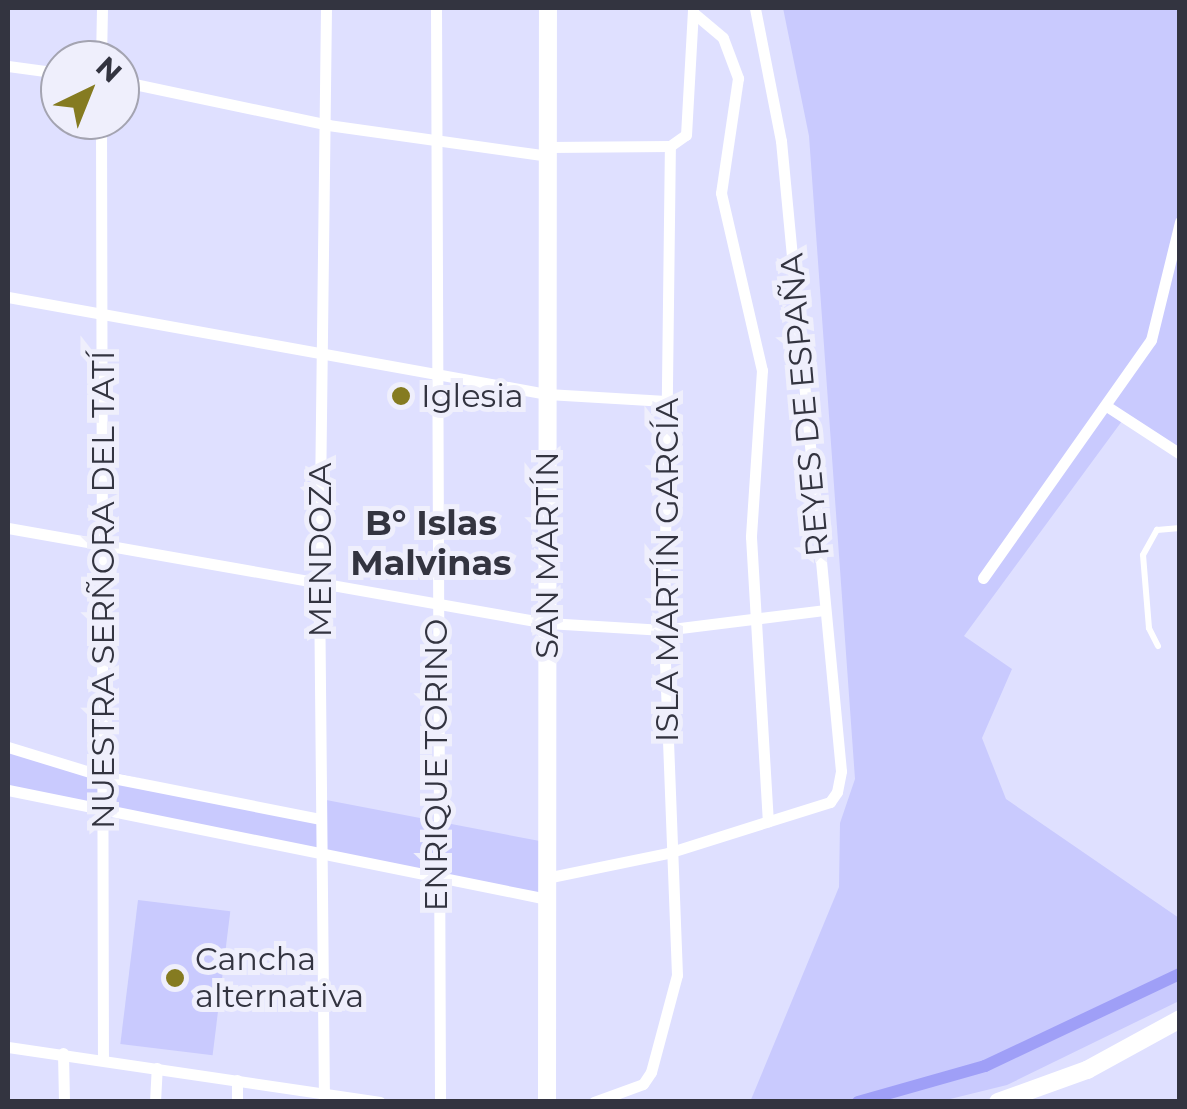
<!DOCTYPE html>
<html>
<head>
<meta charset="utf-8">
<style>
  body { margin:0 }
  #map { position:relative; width:1187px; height:1109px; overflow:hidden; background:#dfe0ff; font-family:Montserrat,sans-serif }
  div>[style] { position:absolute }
  .green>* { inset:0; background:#c9cafe; transform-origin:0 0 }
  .canal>* { height:12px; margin:-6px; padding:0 6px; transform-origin:6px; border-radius:6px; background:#9f9ff7 }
  .service>* { height:6px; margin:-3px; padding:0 3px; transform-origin:3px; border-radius:3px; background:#fff }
  .minor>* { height:11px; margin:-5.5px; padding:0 5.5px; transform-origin:5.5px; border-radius:5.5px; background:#fff }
  .secondary>* { height:18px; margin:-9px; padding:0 9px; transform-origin:9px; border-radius:9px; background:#fff }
  .primary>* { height:18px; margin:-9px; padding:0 9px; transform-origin:9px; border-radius:9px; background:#fff }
  .dots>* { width:28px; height:28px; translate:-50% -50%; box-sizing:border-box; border:5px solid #efeffc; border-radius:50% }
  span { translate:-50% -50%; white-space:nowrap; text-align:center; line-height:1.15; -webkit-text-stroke:10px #efeffc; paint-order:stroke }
  .poi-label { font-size:32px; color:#333440 }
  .left { translate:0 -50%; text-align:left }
  .street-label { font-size:32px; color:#333440 }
  .neighbourhood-label { font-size:35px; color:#333440; font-weight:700 }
  .frame { position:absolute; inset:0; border:10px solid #333440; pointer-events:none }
  .north { position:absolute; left:40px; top:40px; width:100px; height:100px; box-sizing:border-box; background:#efeffc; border:2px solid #a4a4b1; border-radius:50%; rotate:43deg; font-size:28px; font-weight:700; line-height:40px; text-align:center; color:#333440 }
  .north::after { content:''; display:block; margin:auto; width:35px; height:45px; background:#857b21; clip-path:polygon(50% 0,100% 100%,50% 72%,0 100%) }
</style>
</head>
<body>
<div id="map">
  <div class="green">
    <div style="clip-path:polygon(783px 8px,1179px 8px,1179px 459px,1122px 421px,964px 636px,1012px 669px,982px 738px,1006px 799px,1179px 918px,1179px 1001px,1007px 1085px,942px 1101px,750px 1102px,839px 887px,840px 823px,855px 779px,809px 136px)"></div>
    <div style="clip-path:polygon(8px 748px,321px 820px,321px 799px,545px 842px,546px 899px,8px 790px)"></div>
    <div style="left:138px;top:900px;width:93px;height:145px;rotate:7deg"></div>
  </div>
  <div class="canal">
    <div style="left:858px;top:1102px;width:132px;rotate:-15.8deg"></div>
    <div style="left:985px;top:1066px;width:216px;rotate:-25.3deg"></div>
  </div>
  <div class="service">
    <div style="left:1158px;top:646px;width:20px;rotate:-117deg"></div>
    <div style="left:1149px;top:628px;width:73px;rotate:-94.7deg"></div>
    <div style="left:1143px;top:555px;width:29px;rotate:-61deg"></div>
    <div style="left:1157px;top:530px;width:23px;rotate:-5deg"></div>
  </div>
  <div class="minor">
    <div style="left:436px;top:8px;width:1094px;rotate:89.79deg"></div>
    <div style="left:696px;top:15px;width:35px;rotate:40deg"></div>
    <div style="left:723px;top:38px;width:43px;rotate:69.4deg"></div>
    <div style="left:738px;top:78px;width:116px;rotate:98.4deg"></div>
    <div style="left:721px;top:193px;width:182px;rotate:77deg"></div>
    <div style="left:762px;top:370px;width:167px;rotate:93.8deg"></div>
    <div style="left:751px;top:537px;width:285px;rotate:86.6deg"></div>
    <div style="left:101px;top:60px;width:52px;rotate:-88.9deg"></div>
    <div style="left:8px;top:66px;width:52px;rotate:7.7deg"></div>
    <div style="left:120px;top:81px;width:213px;rotate:11.9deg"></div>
    <div style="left:328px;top:125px;width:223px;rotate:8deg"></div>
    <div style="left:101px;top:120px;width:939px;rotate:89.88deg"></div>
    <div style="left:549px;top:147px;width:121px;rotate:-0.5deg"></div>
    <div style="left:8px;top:297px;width:548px;rotate:10.2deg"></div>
    <div style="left:547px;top:394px;width:119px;rotate:3.4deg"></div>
    <div style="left:1108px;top:407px;width:86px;rotate:33.1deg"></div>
    <div style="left:8px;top:528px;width:547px;rotate:10deg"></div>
    <div style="left:547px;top:623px;width:117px;rotate:3.4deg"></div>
    <div style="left:664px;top:630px;width:161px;rotate:-7.1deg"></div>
    <div style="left:983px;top:578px;width:291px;rotate:-54.8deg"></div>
    <div style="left:1151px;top:340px;width:122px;rotate:-76.2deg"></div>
    <div style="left:8px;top:747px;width:99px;rotate:17deg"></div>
    <div style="left:103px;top:776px;width:222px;rotate:11.2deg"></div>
    <div style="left:8px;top:790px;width:550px;rotate:11.43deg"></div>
    <div style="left:546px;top:878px;width:125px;rotate:-11.6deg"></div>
    <div style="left:668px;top:853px;width:170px;rotate:-17.5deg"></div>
    <div style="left:830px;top:802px;width:12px;rotate:-55deg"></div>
    <div style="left:837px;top:792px;width:21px;rotate:-79deg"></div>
    <div style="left:841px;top:771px;width:633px;rotate:-95.44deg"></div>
    <div style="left:781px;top:141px;width:136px;rotate:-101.1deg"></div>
    <div style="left:8px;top:1047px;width:376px;rotate:8.4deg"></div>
    <div style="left:63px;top:1053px;width:49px;rotate:88.8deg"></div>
    <div style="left:155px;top:1102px;width:34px;rotate:-87deg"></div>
    <div style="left:237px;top:1102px;width:22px;rotate:-90deg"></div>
    <div style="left:324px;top:1102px;width:521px;rotate:-90.55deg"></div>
    <div style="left:319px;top:581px;width:573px;rotate:-89.3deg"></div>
    <div style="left:594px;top:1102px;width:52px;rotate:-20.2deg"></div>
    <div style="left:643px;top:1084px;width:14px;rotate:-56deg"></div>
    <div style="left:651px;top:1072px;width:100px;rotate:-75deg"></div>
    <div style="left:677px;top:975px;width:345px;rotate:-92.2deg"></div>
    <div style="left:664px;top:630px;width:484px;rotate:-89.3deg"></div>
    <div style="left:670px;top:146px;width:19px;rotate:-35deg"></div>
    <div style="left:686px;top:135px;width:127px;rotate:-86.8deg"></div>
  </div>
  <div class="secondary">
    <div style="left:547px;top:1102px;width:1094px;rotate:-89.95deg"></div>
  </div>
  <div class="primary">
    <div style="left:998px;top:1102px;width:95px;rotate:-19.8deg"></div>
    <div style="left:1087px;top:1070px;width:106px;rotate:-28.7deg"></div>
  </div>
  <div class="dots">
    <div style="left:401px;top:396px;background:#857b21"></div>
    <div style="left:175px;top:978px;background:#857b21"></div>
  </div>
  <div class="poi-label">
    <span class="left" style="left:421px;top:396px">Iglesia</span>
    <span class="left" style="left:195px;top:978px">Cancha<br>alternativa</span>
  </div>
  <div class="street-label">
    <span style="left:805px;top:405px;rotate:-95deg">REYES DE ESPAÑA</span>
    <span style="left:320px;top:550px;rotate:-90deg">MENDOZA</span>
    <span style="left:547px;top:555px;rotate:-90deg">SAN MARTÍN</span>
    <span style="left:667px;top:570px;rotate:-90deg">ISLA MARTÍN GARCÍA</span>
    <span style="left:103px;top:590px;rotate:-90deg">NUESTRA SERÑORA DEL TATÍ</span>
    <span style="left:436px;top:765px;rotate:-90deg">ENRIQUE TORINO</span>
  </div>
  <div class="neighbourhood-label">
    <span style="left:431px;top:543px">B° Islas<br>Malvinas</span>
  </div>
  <div class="frame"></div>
  <div class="north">N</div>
</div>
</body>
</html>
